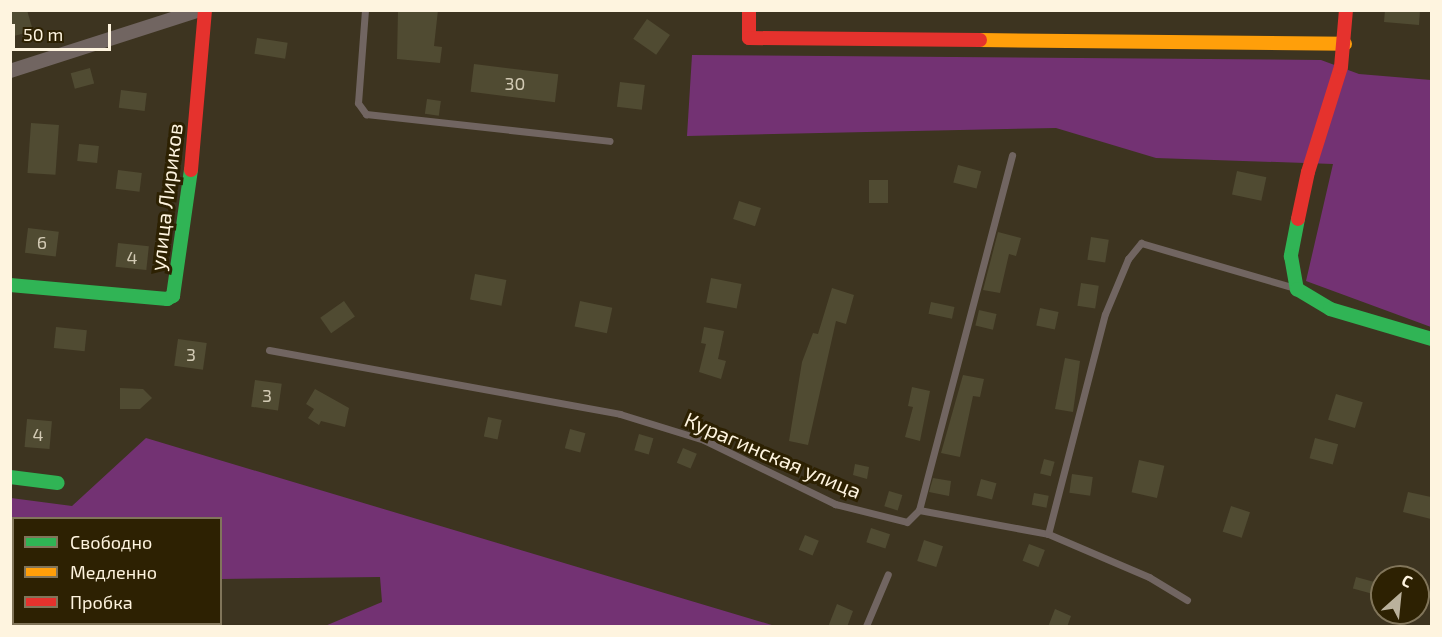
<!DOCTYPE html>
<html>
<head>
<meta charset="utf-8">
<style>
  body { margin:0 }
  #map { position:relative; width:1442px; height:637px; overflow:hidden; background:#3d3420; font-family:"Exo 2",sans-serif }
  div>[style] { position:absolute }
  .green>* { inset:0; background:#733273 }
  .building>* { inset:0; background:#504b32; transform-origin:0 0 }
  .lane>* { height:7px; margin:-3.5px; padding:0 3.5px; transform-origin:3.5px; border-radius:3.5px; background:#716561 }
  .street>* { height:14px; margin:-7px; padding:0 7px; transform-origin:7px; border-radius:7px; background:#716561 }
  .fast>* { height:14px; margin:-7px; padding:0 7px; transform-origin:7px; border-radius:7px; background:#30b455 }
  .slow>* { height:14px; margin:-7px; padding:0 7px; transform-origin:7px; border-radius:7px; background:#ff9f0a }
  .jam>* { height:14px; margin:-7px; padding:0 7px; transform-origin:7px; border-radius:7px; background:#e5322d }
  span { translate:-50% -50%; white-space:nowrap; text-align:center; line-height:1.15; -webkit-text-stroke:6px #2d2102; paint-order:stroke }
  .number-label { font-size:18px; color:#d2cab4 }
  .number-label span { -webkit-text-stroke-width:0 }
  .street-label { font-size:21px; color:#fef4df }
  .frame { position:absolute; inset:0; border:12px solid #fef4df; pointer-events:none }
  .legend { position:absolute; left:12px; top:517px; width:210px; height:108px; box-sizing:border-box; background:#2d2102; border:2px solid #81755a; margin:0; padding:8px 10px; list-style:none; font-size:18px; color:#fef4df }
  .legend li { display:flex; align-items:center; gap:12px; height:30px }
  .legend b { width:30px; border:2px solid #81755a }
  .north { position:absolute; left:1370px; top:565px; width:60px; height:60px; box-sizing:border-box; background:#2d2102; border:2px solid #81755a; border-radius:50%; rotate:27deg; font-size:16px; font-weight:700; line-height:24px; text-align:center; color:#fef4df }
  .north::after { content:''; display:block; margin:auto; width:21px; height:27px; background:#bab19c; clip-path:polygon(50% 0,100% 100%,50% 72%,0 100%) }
  .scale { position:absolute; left:12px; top:24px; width:99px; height:27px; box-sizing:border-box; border:3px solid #fef4df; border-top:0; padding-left:8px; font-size:18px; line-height:21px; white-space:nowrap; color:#fef4df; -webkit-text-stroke:4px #2d2102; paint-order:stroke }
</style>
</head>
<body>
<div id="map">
  <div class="green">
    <div style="clip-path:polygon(692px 55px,1321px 60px,1359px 74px,1431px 80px,1431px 327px,1306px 281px,1333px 164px,1156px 158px,1056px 128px,687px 136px)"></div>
    <div style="clip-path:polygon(146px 438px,775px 626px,325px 626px,382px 602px,380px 577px,221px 579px,220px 518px,14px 518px,14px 624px,20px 624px,11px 626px,11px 498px,72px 506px)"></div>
  </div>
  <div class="building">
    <div style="clip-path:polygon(10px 10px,27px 10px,33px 31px,10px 37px)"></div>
    <div style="clip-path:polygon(398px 10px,438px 10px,434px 46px,442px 47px,440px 63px,397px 59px)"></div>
    <div style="clip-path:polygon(1385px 10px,1420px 10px,1419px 25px,1384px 22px)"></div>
    <div style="left:647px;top:19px;width:28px;height:24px;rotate:35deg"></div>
    <div style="left:257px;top:38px;width:31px;height:16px;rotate:9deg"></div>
    <div style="left:474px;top:64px;width:85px;height:28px;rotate:7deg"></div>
    <div style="left:90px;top:68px;width:16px;height:20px;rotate:75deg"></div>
    <div style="left:620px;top:82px;width:25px;height:25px;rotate:7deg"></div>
    <div style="left:121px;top:90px;width:26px;height:18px;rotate:7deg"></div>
    <div style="left:427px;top:99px;width:14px;height:15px;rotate:8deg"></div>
    <div style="left:31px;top:123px;width:28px;height:50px;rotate:4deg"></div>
    <div style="left:79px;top:144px;width:20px;height:17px;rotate:6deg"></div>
    <div style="left:958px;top:165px;width:24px;height:18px;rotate:15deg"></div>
    <div style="left:118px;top:170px;width:24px;height:19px;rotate:7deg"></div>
    <div style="left:1237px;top:171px;width:30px;height:24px;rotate:12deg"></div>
    <div style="left:869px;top:180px;width:19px;height:23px"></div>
    <div style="left:739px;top:201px;width:23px;height:19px;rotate:18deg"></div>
    <div style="left:28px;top:228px;width:31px;height:25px;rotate:7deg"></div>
    <div style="clip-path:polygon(998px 232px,1021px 238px,1016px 256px,1009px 254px,1000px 293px,983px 290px)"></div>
    <div style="left:1091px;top:237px;width:18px;height:23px;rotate:9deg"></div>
    <div style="left:118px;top:243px;width:31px;height:24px;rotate:6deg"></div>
    <div style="left:475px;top:274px;width:32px;height:26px;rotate:11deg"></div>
    <div style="left:711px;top:278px;width:31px;height:25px;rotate:11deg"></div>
    <div style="left:1081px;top:283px;width:18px;height:23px;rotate:9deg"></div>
    <div style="clip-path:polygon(832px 288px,854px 295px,846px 324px,836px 321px,808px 445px,789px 441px,802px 362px,813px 333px,818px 334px)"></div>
    <div style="left:344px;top:301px;width:19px;height:29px;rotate:55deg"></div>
    <div style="left:580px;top:301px;width:33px;height:26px;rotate:12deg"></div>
    <div style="left:931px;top:302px;width:24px;height:12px;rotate:12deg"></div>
    <div style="left:1040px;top:308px;width:19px;height:18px;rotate:12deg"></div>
    <div style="left:979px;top:310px;width:18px;height:16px;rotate:13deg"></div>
    <div style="left:56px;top:327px;width:31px;height:21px;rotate:6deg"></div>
    <div style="clip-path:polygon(704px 327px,724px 331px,718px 359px,726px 361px,721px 379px,699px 372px,706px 344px,701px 343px)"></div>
    <div style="left:178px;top:339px;width:29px;height:27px;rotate:8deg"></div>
    <div style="clip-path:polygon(1065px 358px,1080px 361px,1073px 412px,1055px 409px)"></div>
    <div style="clip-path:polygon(963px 375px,984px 379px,980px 397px,973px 396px,960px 457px,941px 453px)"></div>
    <div style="left:255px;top:380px;width:27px;height:27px;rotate:8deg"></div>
    <div style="clip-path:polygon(912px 387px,930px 391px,920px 441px,905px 437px,913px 407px,908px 406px)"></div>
    <div style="clip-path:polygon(120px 388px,143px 389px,152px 398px,140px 409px,120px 409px)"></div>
    <div style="clip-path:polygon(315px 389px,349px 408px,345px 427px,321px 421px,319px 425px,308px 418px,314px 409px,306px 404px)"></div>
    <div style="left:1336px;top:394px;width:28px;height:27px;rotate:17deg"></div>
    <div style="left:488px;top:417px;width:14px;height:20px;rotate:12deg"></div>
    <div style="left:27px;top:419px;width:25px;height:28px;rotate:5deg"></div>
    <div style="left:570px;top:429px;width:16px;height:20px;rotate:15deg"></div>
    <div style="left:639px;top:434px;width:15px;height:17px;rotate:16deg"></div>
    <div style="left:1315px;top:438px;width:24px;height:21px;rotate:15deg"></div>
    <div style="left:683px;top:448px;width:15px;height:16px;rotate:23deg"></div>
    <div style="left:1044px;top:459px;width:11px;height:15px;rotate:15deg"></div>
    <div style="left:1139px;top:460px;width:26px;height:33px;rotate:13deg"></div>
    <div style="clip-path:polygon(855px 464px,869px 467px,867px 479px,853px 475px)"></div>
    <div style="left:1072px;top:474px;width:21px;height:19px;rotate:8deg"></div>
    <div style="clip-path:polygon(933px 478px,951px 481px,949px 496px,929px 492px)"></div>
    <div style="left:981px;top:479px;width:16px;height:17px;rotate:15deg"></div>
    <div style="left:889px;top:491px;width:14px;height:16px;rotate:17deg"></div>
    <div style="clip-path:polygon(1408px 492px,1431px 497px,1431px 519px,1403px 512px)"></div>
    <div style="left:1034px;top:493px;width:15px;height:12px;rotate:11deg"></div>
    <div style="left:1231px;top:506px;width:20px;height:27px;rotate:18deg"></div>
    <div style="left:871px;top:528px;width:20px;height:15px;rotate:18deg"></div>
    <div style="left:805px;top:535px;width:15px;height:16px;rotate:23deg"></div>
    <div style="left:924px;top:540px;width:20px;height:22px;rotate:18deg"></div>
    <div style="left:1029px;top:544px;width:17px;height:18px;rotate:21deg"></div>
    <div style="left:1356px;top:577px;width:20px;height:12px;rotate:15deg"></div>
    <div style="clip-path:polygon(837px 604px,853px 611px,847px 627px,828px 627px)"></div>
    <div style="clip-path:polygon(1055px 609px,1071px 616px,1067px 627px,1048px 627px)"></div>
  </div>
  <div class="lane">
    <div style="left:365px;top:10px;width:93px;rotate:94.3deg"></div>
    <div style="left:358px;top:103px;width:14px;rotate:54deg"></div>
    <div style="left:366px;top:114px;width:245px;rotate:6.3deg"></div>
    <div style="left:269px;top:350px;width:357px;rotate:10.3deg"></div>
    <div style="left:620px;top:414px;width:88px;rotate:17.2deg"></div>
    <div style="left:704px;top:440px;width:146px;rotate:26deg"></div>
    <div style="left:835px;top:504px;width:74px;rotate:14deg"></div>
    <div style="left:907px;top:522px;width:17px;rotate:-45deg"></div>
    <div style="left:919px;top:510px;width:131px;rotate:10.5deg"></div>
    <div style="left:919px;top:510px;width:367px;rotate:-75.3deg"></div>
    <div style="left:1187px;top:600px;width:44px;rotate:-148.8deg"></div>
    <div style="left:1149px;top:577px;width:110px;rotate:-156.9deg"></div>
    <div style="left:1048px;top:534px;width:227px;rotate:-75.5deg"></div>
    <div style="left:1105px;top:314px;width:60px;rotate:-67.3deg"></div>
    <div style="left:1128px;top:259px;width:21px;rotate:-51deg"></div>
    <div style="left:1141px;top:243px;width:160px;rotate:16.3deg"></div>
    <div style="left:866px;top:626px;width:56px;rotate:-67.1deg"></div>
  </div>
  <div class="street">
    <div style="left:10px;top:71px;width:200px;rotate:-17.8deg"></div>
  </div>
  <div class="fast">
    <div style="left:1298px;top:219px;width:38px;rotate:101deg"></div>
    <div style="left:1291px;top:256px;width:34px;rotate:80deg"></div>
    <div style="left:1297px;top:289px;width:39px;rotate:31deg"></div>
    <div style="left:1330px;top:309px;width:106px;rotate:16.4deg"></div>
    <div style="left:10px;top:285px;width:158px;rotate:5.1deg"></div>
    <div style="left:167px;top:299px;width:7px;rotate:-27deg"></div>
    <div style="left:173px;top:296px;width:127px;rotate:-81.9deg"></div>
    <div style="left:10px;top:477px;width:48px;rotate:7.1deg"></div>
  </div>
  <div class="slow">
    <div style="left:980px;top:40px;width:365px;rotate:0.6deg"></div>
  </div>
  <div class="jam">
    <div style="left:749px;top:10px;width:28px;rotate:90deg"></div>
    <div style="left:749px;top:38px;width:231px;rotate:0.5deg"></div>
    <div style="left:191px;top:170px;width:161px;rotate:-85deg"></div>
    <div style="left:1298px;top:219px;width:48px;rotate:-78deg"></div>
    <div style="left:1308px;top:172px;width:110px;rotate:-72.6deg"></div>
    <div style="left:1341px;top:67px;width:57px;rotate:-85deg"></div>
  </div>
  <div class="number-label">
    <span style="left:515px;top:83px">30</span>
    <span style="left:42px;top:242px">6</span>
    <span style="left:132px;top:257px">4</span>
    <span style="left:191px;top:354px">3</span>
    <span style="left:267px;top:395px">3</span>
    <span style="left:38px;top:434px">4</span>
  </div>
  <div class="street-label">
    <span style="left:166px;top:197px;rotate:-83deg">улица Лириков</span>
    <span style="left:773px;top:455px;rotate:23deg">Курагинская улица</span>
  </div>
  <div class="frame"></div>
  <ul class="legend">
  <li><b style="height:8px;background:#30b455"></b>Свободно</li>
  <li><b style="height:8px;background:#ff9f0a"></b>Медленно</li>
  <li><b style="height:8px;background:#e5322d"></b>Пробка</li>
  </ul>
  <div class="north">С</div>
  <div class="scale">50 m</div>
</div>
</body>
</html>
